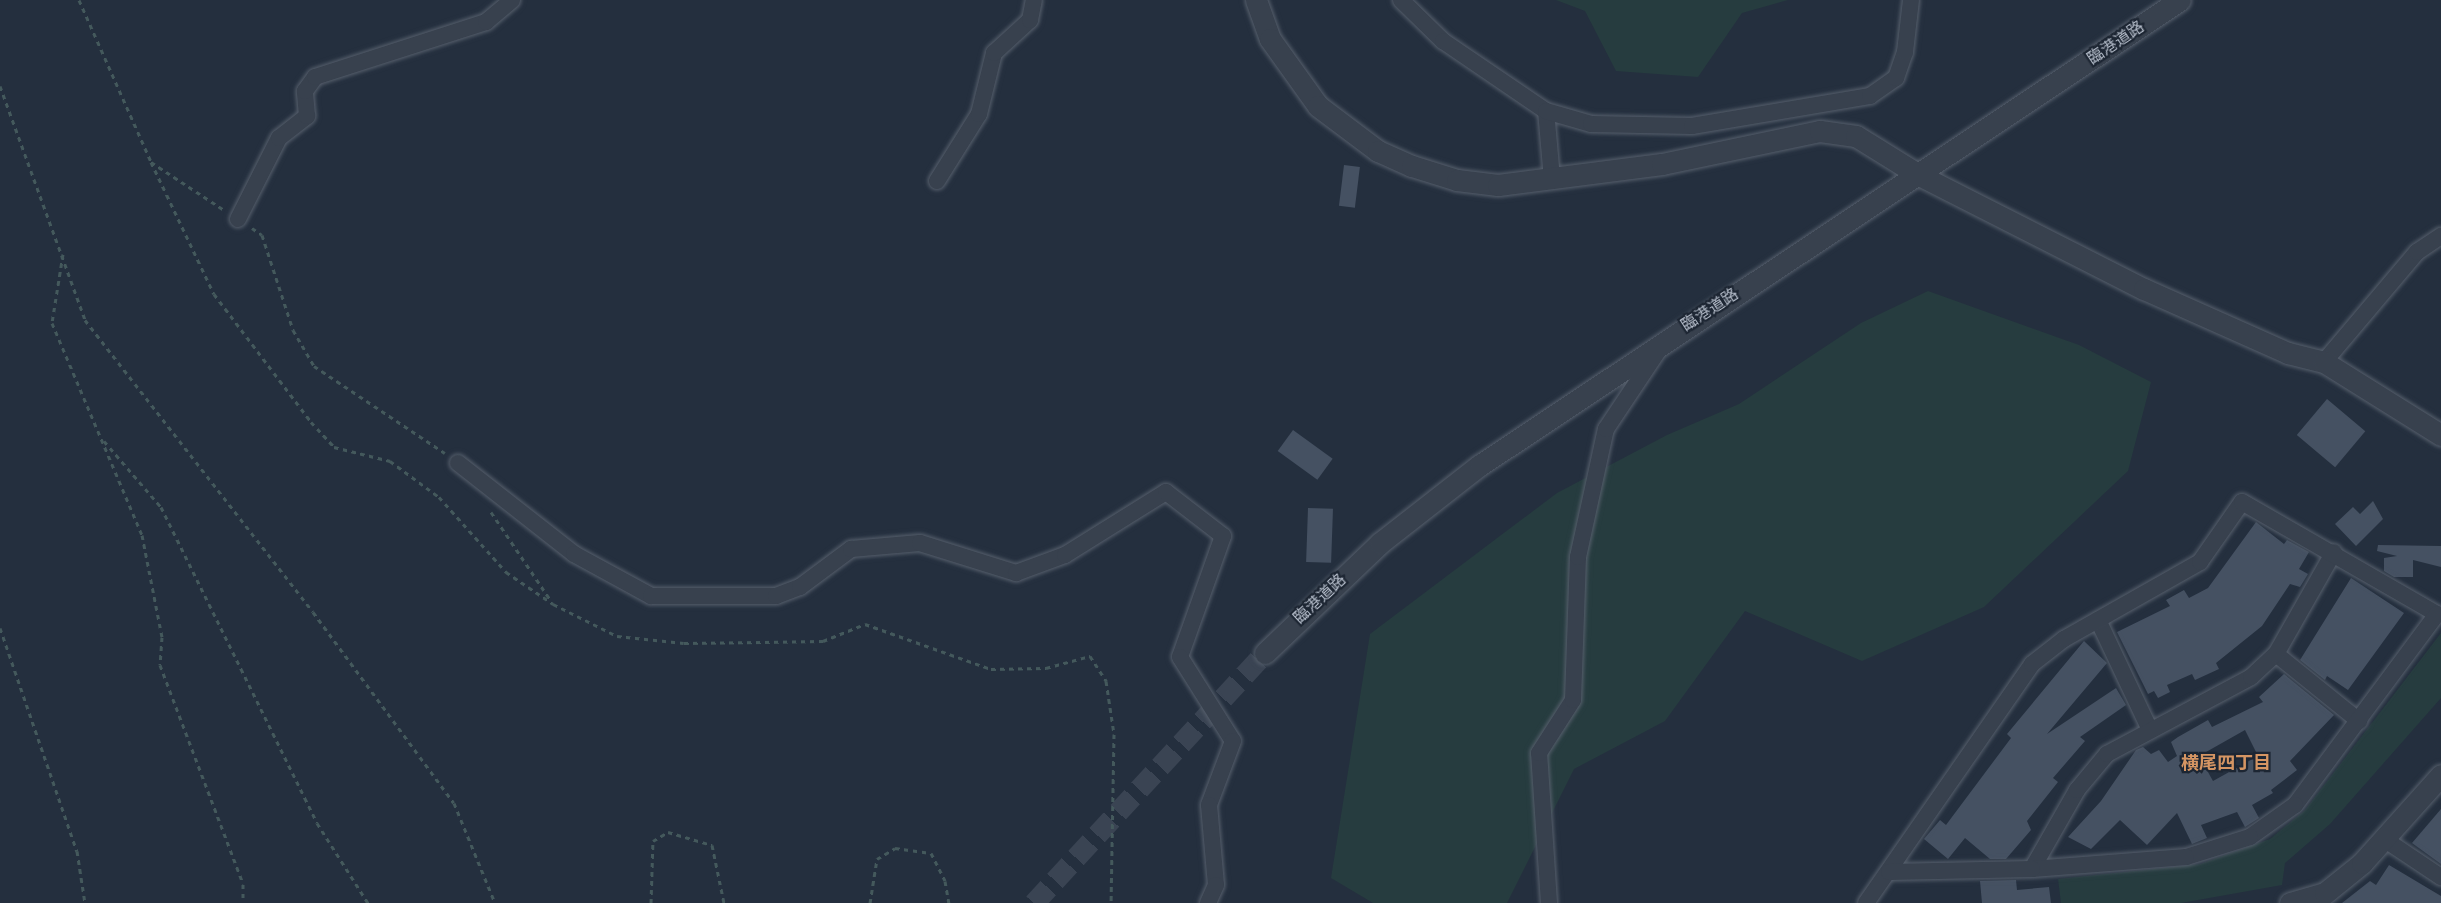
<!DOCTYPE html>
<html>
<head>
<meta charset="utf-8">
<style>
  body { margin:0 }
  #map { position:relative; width:2441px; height:903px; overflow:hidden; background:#242f3e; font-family:Roboto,"Noto Sans JP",sans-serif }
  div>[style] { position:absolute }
  .green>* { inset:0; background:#263c3f }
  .building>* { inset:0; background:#455162; transform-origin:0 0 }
  .tertiary-tunnel>* { height:21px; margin-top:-10.5px; transform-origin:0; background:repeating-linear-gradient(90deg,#3a4453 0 21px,transparent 0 31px) }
  .path>* { height:3px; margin-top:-1.5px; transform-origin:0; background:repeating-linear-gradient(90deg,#44595c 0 4.5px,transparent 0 9px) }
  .roads { filter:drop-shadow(0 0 2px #565f6c) drop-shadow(0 0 2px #565f6c) }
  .minor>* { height:16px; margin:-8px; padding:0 8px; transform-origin:8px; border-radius:8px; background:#38414e }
  .tertiary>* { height:21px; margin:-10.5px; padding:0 10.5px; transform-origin:10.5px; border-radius:10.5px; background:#38414e }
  span { translate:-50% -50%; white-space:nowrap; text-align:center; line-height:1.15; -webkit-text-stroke:4.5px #1d2633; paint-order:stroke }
  .street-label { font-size:16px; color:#b4bcc9 }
  .neighbourhood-label { font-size:18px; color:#d59563; font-weight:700 }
</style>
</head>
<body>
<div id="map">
  <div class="green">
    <div style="clip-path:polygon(1556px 0,1788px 0,1742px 13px,1698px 77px,1616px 71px,1585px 11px)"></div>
    <div style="clip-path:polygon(1928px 291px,2079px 345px,2151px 382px,2128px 471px,1984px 607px,1862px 661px,1745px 611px,1665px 721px,1574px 769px,1507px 903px,1373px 903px,1331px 878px,1370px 634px,1557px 493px,1667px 435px,1739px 404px,1861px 323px)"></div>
    <div style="clip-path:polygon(2441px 633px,2441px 698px,2330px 824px,2285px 863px,2282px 885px,2181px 903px,2061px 903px,2058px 879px,2200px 864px,2270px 839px,2305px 810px)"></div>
  </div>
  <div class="building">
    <div style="left:1344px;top:165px;width:16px;height:41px;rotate:7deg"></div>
    <div style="left:2327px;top:399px;width:50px;height:47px;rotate:40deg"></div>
    <div style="left:1293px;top:430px;width:49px;height:26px;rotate:36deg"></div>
    <div style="clip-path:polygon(2373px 501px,2383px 519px,2356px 546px,2335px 524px,2353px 507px,2360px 514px)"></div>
    <div style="left:1308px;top:508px;width:25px;height:54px;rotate:2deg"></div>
    <div style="clip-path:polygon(2256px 522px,2284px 544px,2287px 540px,2309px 552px,2299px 569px,2308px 574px,2300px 587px,2290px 584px,2262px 626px,2216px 663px,2219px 669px,2195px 680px,2192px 674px,2167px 685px,2170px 692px,2158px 698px,2154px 691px,2148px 694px,2117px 632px,2170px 606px,2166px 600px,2184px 590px,2189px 598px,2208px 588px)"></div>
    <div style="clip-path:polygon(2378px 545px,2441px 546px,2441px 567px,2413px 560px,2413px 577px,2394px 577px,2384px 571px,2384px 558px,2397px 556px,2377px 551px)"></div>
    <div style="clip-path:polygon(2351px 578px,2404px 613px,2348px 690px,2327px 676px,2325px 680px,2300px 660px)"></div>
    <div style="clip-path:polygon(2084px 641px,2107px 663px,2047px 734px,2116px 688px,2126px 705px,2080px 737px,2085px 741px,2053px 778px,2058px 782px,2027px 821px,2031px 830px,2006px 859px,1990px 859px,1965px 838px,1948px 859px,1924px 839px,1940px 820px,1946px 825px,2011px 738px,2007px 734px)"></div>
    <div style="clip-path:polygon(evenodd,2284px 674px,2334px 715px,2290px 761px,2297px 770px,2271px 790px,2273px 793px,2252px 805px,2259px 818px,2245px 827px,2237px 812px,2201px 825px,2207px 838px,2192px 844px,2177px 813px,2147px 845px,2120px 820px,2091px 849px,2068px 837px,2101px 801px,2136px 750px,2143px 747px,2151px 754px,2159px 750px,2168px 762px,2177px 756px,2171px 742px,2178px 737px,2208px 720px,2212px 727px,2263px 702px,2259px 697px,2284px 674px,2245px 730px,2258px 756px,2213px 781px,2199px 756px,2245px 730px)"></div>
    <div style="clip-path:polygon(2441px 809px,2441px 864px,2412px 843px)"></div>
    <div style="clip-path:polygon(2389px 865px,2441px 896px,2441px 903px,2342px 903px,2370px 881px,2376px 885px)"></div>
    <div style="clip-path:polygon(2016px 880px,2017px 890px,2049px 887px,2051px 903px,1982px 903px,1980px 881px)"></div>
  </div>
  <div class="tertiary-tunnel">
    <div style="left:1034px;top:903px;width:340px;rotate:-47.3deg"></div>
  </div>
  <div class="path">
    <div style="left:79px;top:0;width:177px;rotate:66deg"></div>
    <div style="left:151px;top:162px;width:87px;rotate:33.3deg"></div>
    <div style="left:0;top:86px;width:249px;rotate:70deg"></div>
    <div style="left:85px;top:320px;width:370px;rotate:52deg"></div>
    <div style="left:313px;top:612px;width:237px;rotate:53.6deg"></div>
    <div style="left:454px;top:803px;width:108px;rotate:67.7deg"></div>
    <div style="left:151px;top:162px;width:146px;rotate:64.5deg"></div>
    <div style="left:214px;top:294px;width:161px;rotate:52.8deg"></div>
    <div style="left:311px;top:422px;width:34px;rotate:47deg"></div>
    <div style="left:334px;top:447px;width:58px;rotate:14deg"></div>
    <div style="left:390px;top:461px;width:61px;rotate:36.3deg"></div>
    <div style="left:439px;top:497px;width:101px;rotate:48.2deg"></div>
    <div style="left:506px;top:572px;width:57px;rotate:34.2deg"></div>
    <div style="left:553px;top:604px;width:72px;rotate:26.6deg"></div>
    <div style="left:617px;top:636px;width:67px;rotate:6deg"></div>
    <div style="left:684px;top:643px;width:139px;rotate:-0.8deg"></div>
    <div style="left:823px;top:641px;width:45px;rotate:-22deg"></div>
    <div style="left:865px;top:624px;width:134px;rotate:19.7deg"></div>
    <div style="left:991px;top:669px;width:55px;rotate:-1deg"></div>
    <div style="left:1046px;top:668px;width:46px;rotate:-15.3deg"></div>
    <div style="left:1090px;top:656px;width:30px;rotate:57deg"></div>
    <div style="left:1106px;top:681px;width:54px;rotate:81.4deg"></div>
    <div style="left:1114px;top:734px;width:169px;rotate:91deg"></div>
    <div style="left:252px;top:228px;width:12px;rotate:35deg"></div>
    <div style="left:262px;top:235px;width:100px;rotate:71.9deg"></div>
    <div style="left:293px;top:330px;width:42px;rotate:59.7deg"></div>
    <div style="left:314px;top:366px;width:157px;rotate:33.6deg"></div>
    <div style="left:63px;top:254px;width:70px;rotate:99.1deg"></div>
    <div style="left:52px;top:323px;width:230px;rotate:67deg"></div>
    <div style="left:142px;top:535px;width:104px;rotate:78.9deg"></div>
    <div style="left:162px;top:637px;width:28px;rotate:94deg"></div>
    <div style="left:160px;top:665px;width:234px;rotate:69.2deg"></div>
    <div style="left:243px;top:884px;width:19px;rotate:90deg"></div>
    <div style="left:104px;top:441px;width:87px;rotate:49.2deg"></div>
    <div style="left:161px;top:507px;width:352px;rotate:63.7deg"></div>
    <div style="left:317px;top:823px;width:95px;rotate:57.5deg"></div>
    <div style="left:491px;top:512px;width:107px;rotate:56deg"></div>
    <div style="left:0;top:628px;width:236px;rotate:71deg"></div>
    <div style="left:77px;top:851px;width:53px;rotate:81.3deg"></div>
    <div style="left:651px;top:903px;width:62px;rotate:-88.2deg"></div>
    <div style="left:653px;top:841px;width:17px;rotate:-31deg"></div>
    <div style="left:668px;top:832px;width:46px;rotate:16.5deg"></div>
    <div style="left:712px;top:845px;width:59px;rotate:78.3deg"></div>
    <div style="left:870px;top:903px;width:45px;rotate:-81deg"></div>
    <div style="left:877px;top:859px;width:21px;rotate:-31deg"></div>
    <div style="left:895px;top:848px;width:36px;rotate:8deg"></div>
    <div style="left:931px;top:853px;width:31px;rotate:63deg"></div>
    <div style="left:945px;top:881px;width:22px;rotate:80deg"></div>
  </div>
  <div class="roads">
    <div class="minor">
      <div style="left:1401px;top:0;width:59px;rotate:44.3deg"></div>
      <div style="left:1443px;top:41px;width:125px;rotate:34.2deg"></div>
      <div style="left:1552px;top:179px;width:68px;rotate:-95deg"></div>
      <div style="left:1546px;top:111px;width:47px;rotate:16.1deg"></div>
      <div style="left:1591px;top:124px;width:101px;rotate:1.1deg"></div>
      <div style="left:1692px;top:126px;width:181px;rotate:-9.6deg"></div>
      <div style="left:1870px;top:96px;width:32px;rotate:-35deg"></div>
      <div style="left:1896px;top:78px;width:28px;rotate:-71deg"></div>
      <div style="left:1905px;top:52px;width:52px;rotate:-83.4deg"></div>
      <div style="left:937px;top:181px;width:79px;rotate:-57.9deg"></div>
      <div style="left:979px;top:114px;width:63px;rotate:-76.2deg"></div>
      <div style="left:994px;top:53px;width:49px;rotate:-42.5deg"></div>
      <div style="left:1030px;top:20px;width:20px;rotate:-79deg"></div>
      <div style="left:238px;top:219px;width:91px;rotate:-63.2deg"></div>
      <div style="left:279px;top:138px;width:36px;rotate:-38deg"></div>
      <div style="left:307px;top:116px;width:25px;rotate:-95deg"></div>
      <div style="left:305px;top:91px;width:17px;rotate:-54deg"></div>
      <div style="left:315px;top:77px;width:180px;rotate:-17.8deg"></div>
      <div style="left:486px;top:22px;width:34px;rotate:-40deg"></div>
      <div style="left:2324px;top:362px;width:144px;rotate:-49.8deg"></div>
      <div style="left:2417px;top:252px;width:29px;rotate:-34deg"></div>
      <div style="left:458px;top:463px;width:147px;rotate:38.1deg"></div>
      <div style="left:574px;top:554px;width:88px;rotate:28.6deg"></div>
      <div style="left:651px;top:596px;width:125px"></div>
      <div style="left:776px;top:596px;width:26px;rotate:-21deg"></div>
      <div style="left:800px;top:587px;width:64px;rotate:-36.7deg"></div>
      <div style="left:851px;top:549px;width:69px;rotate:-5deg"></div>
      <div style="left:920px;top:543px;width:101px;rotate:17.4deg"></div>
      <div style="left:1016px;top:573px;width:52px;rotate:-20.2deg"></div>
      <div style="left:1065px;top:555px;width:119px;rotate:-32deg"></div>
      <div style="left:1166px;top:492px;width:72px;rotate:37.7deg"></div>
      <div style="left:1223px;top:536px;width:128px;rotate:109.6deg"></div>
      <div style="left:1180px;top:657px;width:99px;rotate:57.8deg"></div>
      <div style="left:1233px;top:741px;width:68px;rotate:110.6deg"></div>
      <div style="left:1209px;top:805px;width:80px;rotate:85deg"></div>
      <div style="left:1216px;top:885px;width:20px;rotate:114deg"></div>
      <div style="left:2098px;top:620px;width:119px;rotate:64.7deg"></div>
      <div style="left:2276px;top:654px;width:107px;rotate:38.9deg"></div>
      <div style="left:2384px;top:839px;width:69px;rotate:33.7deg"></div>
      <div style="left:2032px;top:869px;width:91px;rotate:-60.3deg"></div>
      <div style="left:2077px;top:790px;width:47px;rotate:-50.2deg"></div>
      <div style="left:2107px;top:754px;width:163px;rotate:-28.1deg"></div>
      <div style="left:2251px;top:677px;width:34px;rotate:-43deg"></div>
      <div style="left:2276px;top:654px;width:117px;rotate:-60.4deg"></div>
      <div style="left:1549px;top:903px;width:150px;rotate:-93.8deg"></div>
      <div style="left:1539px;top:753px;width:63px;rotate:-57.3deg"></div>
      <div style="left:1573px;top:700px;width:143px;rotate:-88deg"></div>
      <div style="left:1578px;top:557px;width:131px;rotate:-77.7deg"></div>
      <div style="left:1606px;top:429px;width:97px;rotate:-56.3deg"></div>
      <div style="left:1866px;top:903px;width:291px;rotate:-55.2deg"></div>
      <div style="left:2032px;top:664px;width:41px;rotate:-38deg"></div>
      <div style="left:2064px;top:639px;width:156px;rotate:-29.5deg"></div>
      <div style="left:2200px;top:562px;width:73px;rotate:-55deg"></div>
      <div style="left:2242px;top:502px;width:225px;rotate:29.9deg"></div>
      <div style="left:2437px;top:614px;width:238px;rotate:126.6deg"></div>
      <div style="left:2295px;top:805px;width:55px;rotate:144.6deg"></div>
      <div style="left:2250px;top:837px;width:67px;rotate:162.6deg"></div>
      <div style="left:2186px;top:857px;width:154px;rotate:175.5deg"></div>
      <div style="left:2032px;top:869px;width:143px;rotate:178.8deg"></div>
    </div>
    <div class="tertiary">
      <div style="left:1256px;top:0;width:41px;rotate:70.3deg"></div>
      <div style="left:1270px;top:39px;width:82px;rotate:54.4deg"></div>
      <div style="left:1318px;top:106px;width:75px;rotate:36.9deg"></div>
      <div style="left:1378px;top:151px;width:37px;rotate:24deg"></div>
      <div style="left:1412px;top:166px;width:47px;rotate:17.3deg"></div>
      <div style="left:1457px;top:180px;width:41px;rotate:7deg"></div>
      <div style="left:1498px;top:185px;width:165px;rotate:-7.3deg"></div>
      <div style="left:1662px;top:164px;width:161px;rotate:-11.8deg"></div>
      <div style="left:1820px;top:131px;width:36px;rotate:8deg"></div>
      <div style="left:1856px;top:136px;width:74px;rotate:31.8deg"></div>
      <div style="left:1919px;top:175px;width:252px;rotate:26.9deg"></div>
      <div style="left:2144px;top:289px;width:158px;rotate:24deg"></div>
      <div style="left:2288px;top:353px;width:37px;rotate:14deg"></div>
      <div style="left:2324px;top:362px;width:138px;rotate:32deg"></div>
      <div style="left:1265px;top:653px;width:159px;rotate:-43.7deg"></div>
      <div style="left:1380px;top:543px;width:127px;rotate:-38deg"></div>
      <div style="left:1480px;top:465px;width:840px;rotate:-33.6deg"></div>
      <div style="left:2290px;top:903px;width:36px;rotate:-16deg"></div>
      <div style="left:2325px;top:893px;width:48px;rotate:-39deg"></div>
      <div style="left:2362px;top:863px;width:118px;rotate:-48.1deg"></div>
    </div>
  </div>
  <div class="street-label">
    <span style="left:2116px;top:43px;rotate:-34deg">臨港道路</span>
    <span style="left:1710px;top:310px;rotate:-33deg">臨港道路</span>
    <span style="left:1320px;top:599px;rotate:-43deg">臨港道路</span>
  </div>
  <div class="neighbourhood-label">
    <span style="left:2226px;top:763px">横尾四丁目</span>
  </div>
</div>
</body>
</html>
